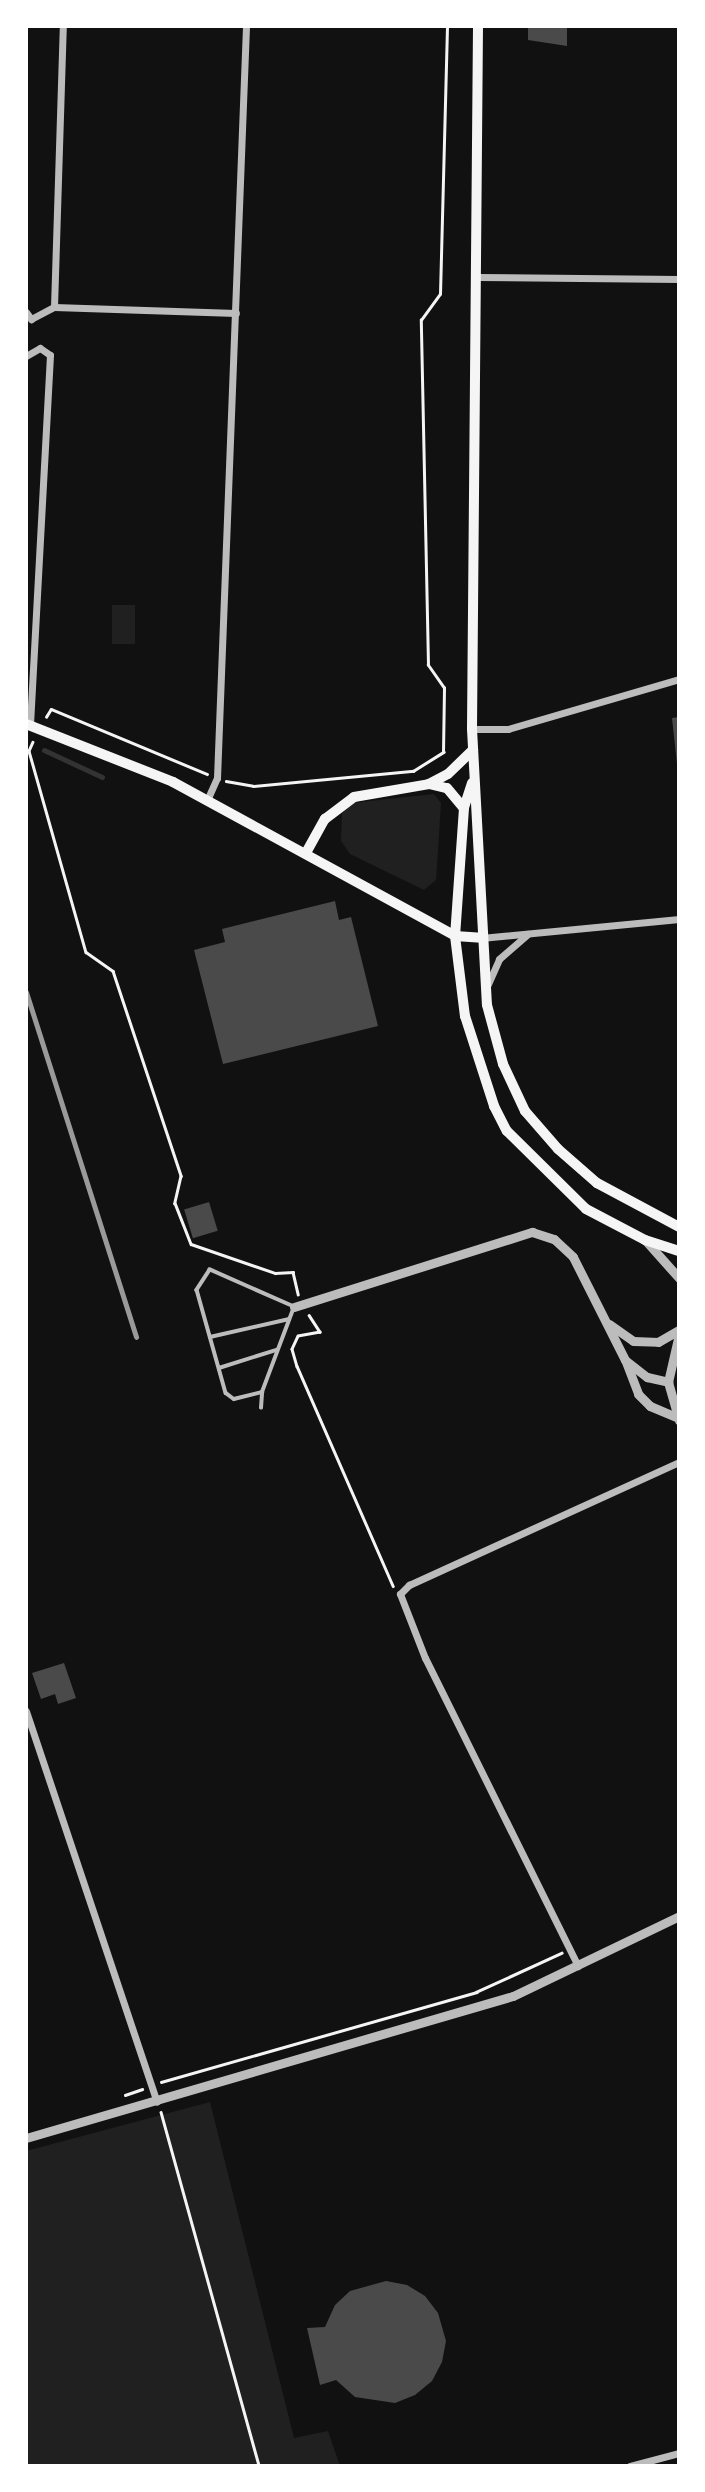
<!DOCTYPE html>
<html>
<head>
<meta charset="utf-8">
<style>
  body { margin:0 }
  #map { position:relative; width:705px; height:2492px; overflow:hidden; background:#111; font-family:"Alegreya Sans",sans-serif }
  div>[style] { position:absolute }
  .green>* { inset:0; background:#202020; transform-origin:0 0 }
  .stream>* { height:5px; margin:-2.5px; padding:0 2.5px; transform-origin:2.5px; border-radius:2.5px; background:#333 }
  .building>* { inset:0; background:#4a4a4a; transform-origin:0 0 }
  .path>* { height:2.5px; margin:-1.25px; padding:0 1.25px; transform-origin:1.25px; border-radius:1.25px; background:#f5f5f5 }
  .service>* { height:3.5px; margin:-1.75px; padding:0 1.75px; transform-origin:1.75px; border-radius:1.75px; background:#bcbcbc }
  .minor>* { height:7px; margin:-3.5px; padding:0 3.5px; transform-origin:3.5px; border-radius:3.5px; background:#bcbcbc }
  .tertiary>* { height:9px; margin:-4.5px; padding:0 4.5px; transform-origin:4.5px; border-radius:4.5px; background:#bcbcbc }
  .secondary>* { height:10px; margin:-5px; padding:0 5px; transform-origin:5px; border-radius:5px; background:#f5f5f5 }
  .primary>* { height:10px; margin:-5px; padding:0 5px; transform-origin:5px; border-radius:5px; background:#f5f5f5 }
  .rail>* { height:5px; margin:-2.5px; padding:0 2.5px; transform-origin:2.5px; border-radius:2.5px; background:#9a9a9a }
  span { translate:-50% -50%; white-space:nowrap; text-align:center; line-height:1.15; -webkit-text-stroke:6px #fff; paint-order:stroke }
  .frame { position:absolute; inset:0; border:28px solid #fff; pointer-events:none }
</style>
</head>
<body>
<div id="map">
  <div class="green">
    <div style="left:135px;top:605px;width:39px;height:23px;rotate:90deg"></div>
    <div style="clip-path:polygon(434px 794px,441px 803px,436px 880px,424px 890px,350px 854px,341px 841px,342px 813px,352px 803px)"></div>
    <div style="clip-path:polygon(210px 2102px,294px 2438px,328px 2431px,340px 2466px,26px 2466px,26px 2151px)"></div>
  </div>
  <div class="stream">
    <div style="left:44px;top:750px;width:64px;rotate:25deg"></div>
  </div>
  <div class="building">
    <div style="clip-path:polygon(528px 26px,567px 26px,567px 46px,528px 40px)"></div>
    <div style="clip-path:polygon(679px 717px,679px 763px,677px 764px,672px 718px)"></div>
    <div style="clip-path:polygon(335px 901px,339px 920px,351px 917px,378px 1026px,223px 1064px,194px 950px,225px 942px,222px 929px)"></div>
    <div style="left:209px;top:1202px;width:30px;height:26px;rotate:73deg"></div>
    <div style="clip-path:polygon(64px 1663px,76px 1698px,58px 1704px,55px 1694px,41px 1699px,32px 1673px)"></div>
    <div style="clip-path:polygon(386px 2281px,407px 2285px,425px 2296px,438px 2313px,446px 2341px,442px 2362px,432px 2381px,415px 2395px,395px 2403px,355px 2397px,336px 2380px,320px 2385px,307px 2328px,325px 2327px,335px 2305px,350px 2291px)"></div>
  </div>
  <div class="path">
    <div style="left:46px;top:717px;width:9px;rotate:-58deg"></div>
    <div style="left:51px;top:709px;width:169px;rotate:22.6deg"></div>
    <div style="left:33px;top:742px;width:10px;rotate:114deg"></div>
    <div style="left:29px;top:751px;width:209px;rotate:74.2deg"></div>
    <div style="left:86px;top:952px;width:33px;rotate:35deg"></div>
    <div style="left:113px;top:971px;width:216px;rotate:71.6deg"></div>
    <div style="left:181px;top:1176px;width:28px;rotate:103deg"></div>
    <div style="left:175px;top:1203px;width:44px;rotate:68.7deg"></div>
    <div style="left:191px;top:1244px;width:89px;rotate:19deg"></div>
    <div style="left:275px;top:1273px;width:18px;rotate:-3deg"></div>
    <div style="left:293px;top:1272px;width:23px;rotate:77deg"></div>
    <div style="left:226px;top:781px;width:27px;rotate:10deg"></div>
    <div style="left:253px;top:786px;width:161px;rotate:-5.4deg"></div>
    <div style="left:413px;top:771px;width:36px;rotate:-32deg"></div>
    <div style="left:443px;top:752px;width:64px;rotate:-89.1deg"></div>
    <div style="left:444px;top:688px;width:28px;rotate:-125deg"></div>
    <div style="left:428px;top:665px;width:345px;rotate:-91.2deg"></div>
    <div style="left:421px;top:320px;width:32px;rotate:-54deg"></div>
    <div style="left:440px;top:294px;width:268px;rotate:-88.5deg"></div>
    <div style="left:309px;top:1315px;width:20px;rotate:57deg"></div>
    <div style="left:320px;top:1332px;width:22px;rotate:170deg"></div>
    <div style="left:298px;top:1336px;width:14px;rotate:115deg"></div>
    <div style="left:292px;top:1349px;width:18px;rotate:74deg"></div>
    <div style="left:297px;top:1366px;width:240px;rotate:66.4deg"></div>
    <div style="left:161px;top:2082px;width:328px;rotate:-15.9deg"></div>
    <div style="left:476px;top:1992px;width:94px;rotate:-24.6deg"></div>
    <div style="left:125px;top:2095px;width:18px;rotate:-19deg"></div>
    <div style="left:161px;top:2112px;width:367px;rotate:74.5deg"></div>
  </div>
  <div class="service">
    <div style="left:210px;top:1337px;width:81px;rotate:-12.8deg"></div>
    <div style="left:219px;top:1368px;width:60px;rotate:-17.5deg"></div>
    <div style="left:261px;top:1408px;width:16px;rotate:-86deg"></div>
    <div style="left:262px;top:1392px;width:91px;rotate:-69.4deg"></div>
    <div style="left:294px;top:1307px;width:92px;rotate:-156.2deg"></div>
    <div style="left:210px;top:1270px;width:24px;rotate:123deg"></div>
    <div style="left:197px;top:1290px;width:107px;rotate:74.3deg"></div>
    <div style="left:226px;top:1393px;width:10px;rotate:37deg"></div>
    <div style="left:234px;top:1399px;width:29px;rotate:-14deg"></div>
  </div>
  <div class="minor">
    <div style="left:478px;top:277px;width:201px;rotate:0.6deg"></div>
    <div style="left:54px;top:307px;width:281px;rotate:-88.2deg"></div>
    <div style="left:26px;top:312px;width:9px;rotate:54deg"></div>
    <div style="left:31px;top:319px;width:26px;rotate:-28deg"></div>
    <div style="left:54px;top:307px;width:182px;rotate:1.9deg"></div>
    <div style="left:26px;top:356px;width:16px;rotate:-30deg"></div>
    <div style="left:40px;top:348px;width:12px;rotate:35deg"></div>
    <div style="left:50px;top:355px;width:371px;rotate:93.1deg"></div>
    <div style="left:472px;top:729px;width:36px"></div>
    <div style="left:508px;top:729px;width:178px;rotate:-16.3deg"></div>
    <div style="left:208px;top:798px;width:22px;rotate:-66deg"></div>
    <div style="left:217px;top:778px;width:753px;rotate:-87.79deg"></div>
    <div style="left:481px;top:938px;width:199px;rotate:-5.5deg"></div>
    <div style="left:488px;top:984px;width:27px;rotate:-66deg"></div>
    <div style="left:499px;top:959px;width:38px;rotate:-41deg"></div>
    <div style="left:26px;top:1711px;width:412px;rotate:71.5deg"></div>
    <div style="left:578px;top:1966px;width:344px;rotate:-116.4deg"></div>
    <div style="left:425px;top:1658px;width:69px;rotate:-111.3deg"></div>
    <div style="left:400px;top:1594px;width:13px;rotate:-45deg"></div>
    <div style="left:409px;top:1585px;width:297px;rotate:-24.5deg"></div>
    <div style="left:630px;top:2466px;width:51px;rotate:-14.9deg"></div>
  </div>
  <div class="tertiary">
    <div style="left:646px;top:1241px;width:50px;rotate:48.3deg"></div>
    <div style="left:294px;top:1307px;width:250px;rotate:-17.5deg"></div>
    <div style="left:532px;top:1232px;width:23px;rotate:18deg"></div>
    <div style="left:554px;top:1239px;width:26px;rotate:43deg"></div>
    <div style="left:573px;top:1257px;width:115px;rotate:63.2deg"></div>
    <div style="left:625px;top:1360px;width:28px;rotate:38deg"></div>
    <div style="left:647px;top:1377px;width:22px;rotate:13deg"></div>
    <div style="left:609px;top:1324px;width:29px;rotate:35deg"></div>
    <div style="left:633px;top:1341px;width:25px;rotate:2deg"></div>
    <div style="left:658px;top:1342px;width:24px;rotate:-30deg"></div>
    <div style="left:679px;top:1334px;width:49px;rotate:102.9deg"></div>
    <div style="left:668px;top:1382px;width:40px;rotate:74deg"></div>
    <div style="left:626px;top:1362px;width:34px;rotate:69deg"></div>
    <div style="left:638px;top:1394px;width:17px;rotate:45deg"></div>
    <div style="left:650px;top:1406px;width:28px;rotate:23deg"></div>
    <div style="left:26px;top:2138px;width:507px;rotate:-16.26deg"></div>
    <div style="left:513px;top:1996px;width:184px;rotate:-25.7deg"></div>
  </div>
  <div class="secondary">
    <div style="left:26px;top:724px;width:158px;rotate:21.5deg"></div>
    <div style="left:173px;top:782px;width:321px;rotate:28.6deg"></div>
    <div style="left:455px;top:936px;width:26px;rotate:4deg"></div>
    <div style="left:429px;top:784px;width:18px;rotate:13deg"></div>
    <div style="left:447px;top:788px;width:26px;rotate:50deg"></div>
    <div style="left:307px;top:851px;width:37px;rotate:-61deg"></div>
    <div style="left:325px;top:819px;width:36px;rotate:-37deg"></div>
    <div style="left:354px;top:797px;width:76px;rotate:-9.8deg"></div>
    <div style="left:429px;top:784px;width:21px;rotate:-28deg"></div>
    <div style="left:448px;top:774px;width:35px;rotate:-44deg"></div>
  </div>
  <div class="primary">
    <div style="left:478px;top:26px;width:703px;rotate:90.49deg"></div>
    <div style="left:472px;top:729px;width:276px;rotate:86.9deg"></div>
    <div style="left:487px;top:1005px;width:61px;rotate:74.8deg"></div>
    <div style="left:503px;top:1064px;width:52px;rotate:64.9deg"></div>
    <div style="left:525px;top:1111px;width:50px;rotate:49deg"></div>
    <div style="left:558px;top:1149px;width:52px;rotate:41.1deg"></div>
    <div style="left:597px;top:1183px;width:93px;rotate:28.2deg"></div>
    <div style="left:472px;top:783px;width:26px;rotate:108deg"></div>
    <div style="left:464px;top:808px;width:128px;rotate:94deg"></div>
    <div style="left:455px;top:936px;width:81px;rotate:82.9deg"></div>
    <div style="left:465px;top:1016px;width:95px;rotate:72.1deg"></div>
    <div style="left:494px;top:1106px;width:28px;rotate:63deg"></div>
    <div style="left:507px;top:1131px;width:111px;rotate:44.6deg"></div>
    <div style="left:586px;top:1209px;width:67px;rotate:27.7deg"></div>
    <div style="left:645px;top:1240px;width:36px;rotate:18deg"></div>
  </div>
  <div class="rail">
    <div style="left:26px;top:992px;width:362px;rotate:72.3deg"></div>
  </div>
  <div class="frame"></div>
</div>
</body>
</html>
